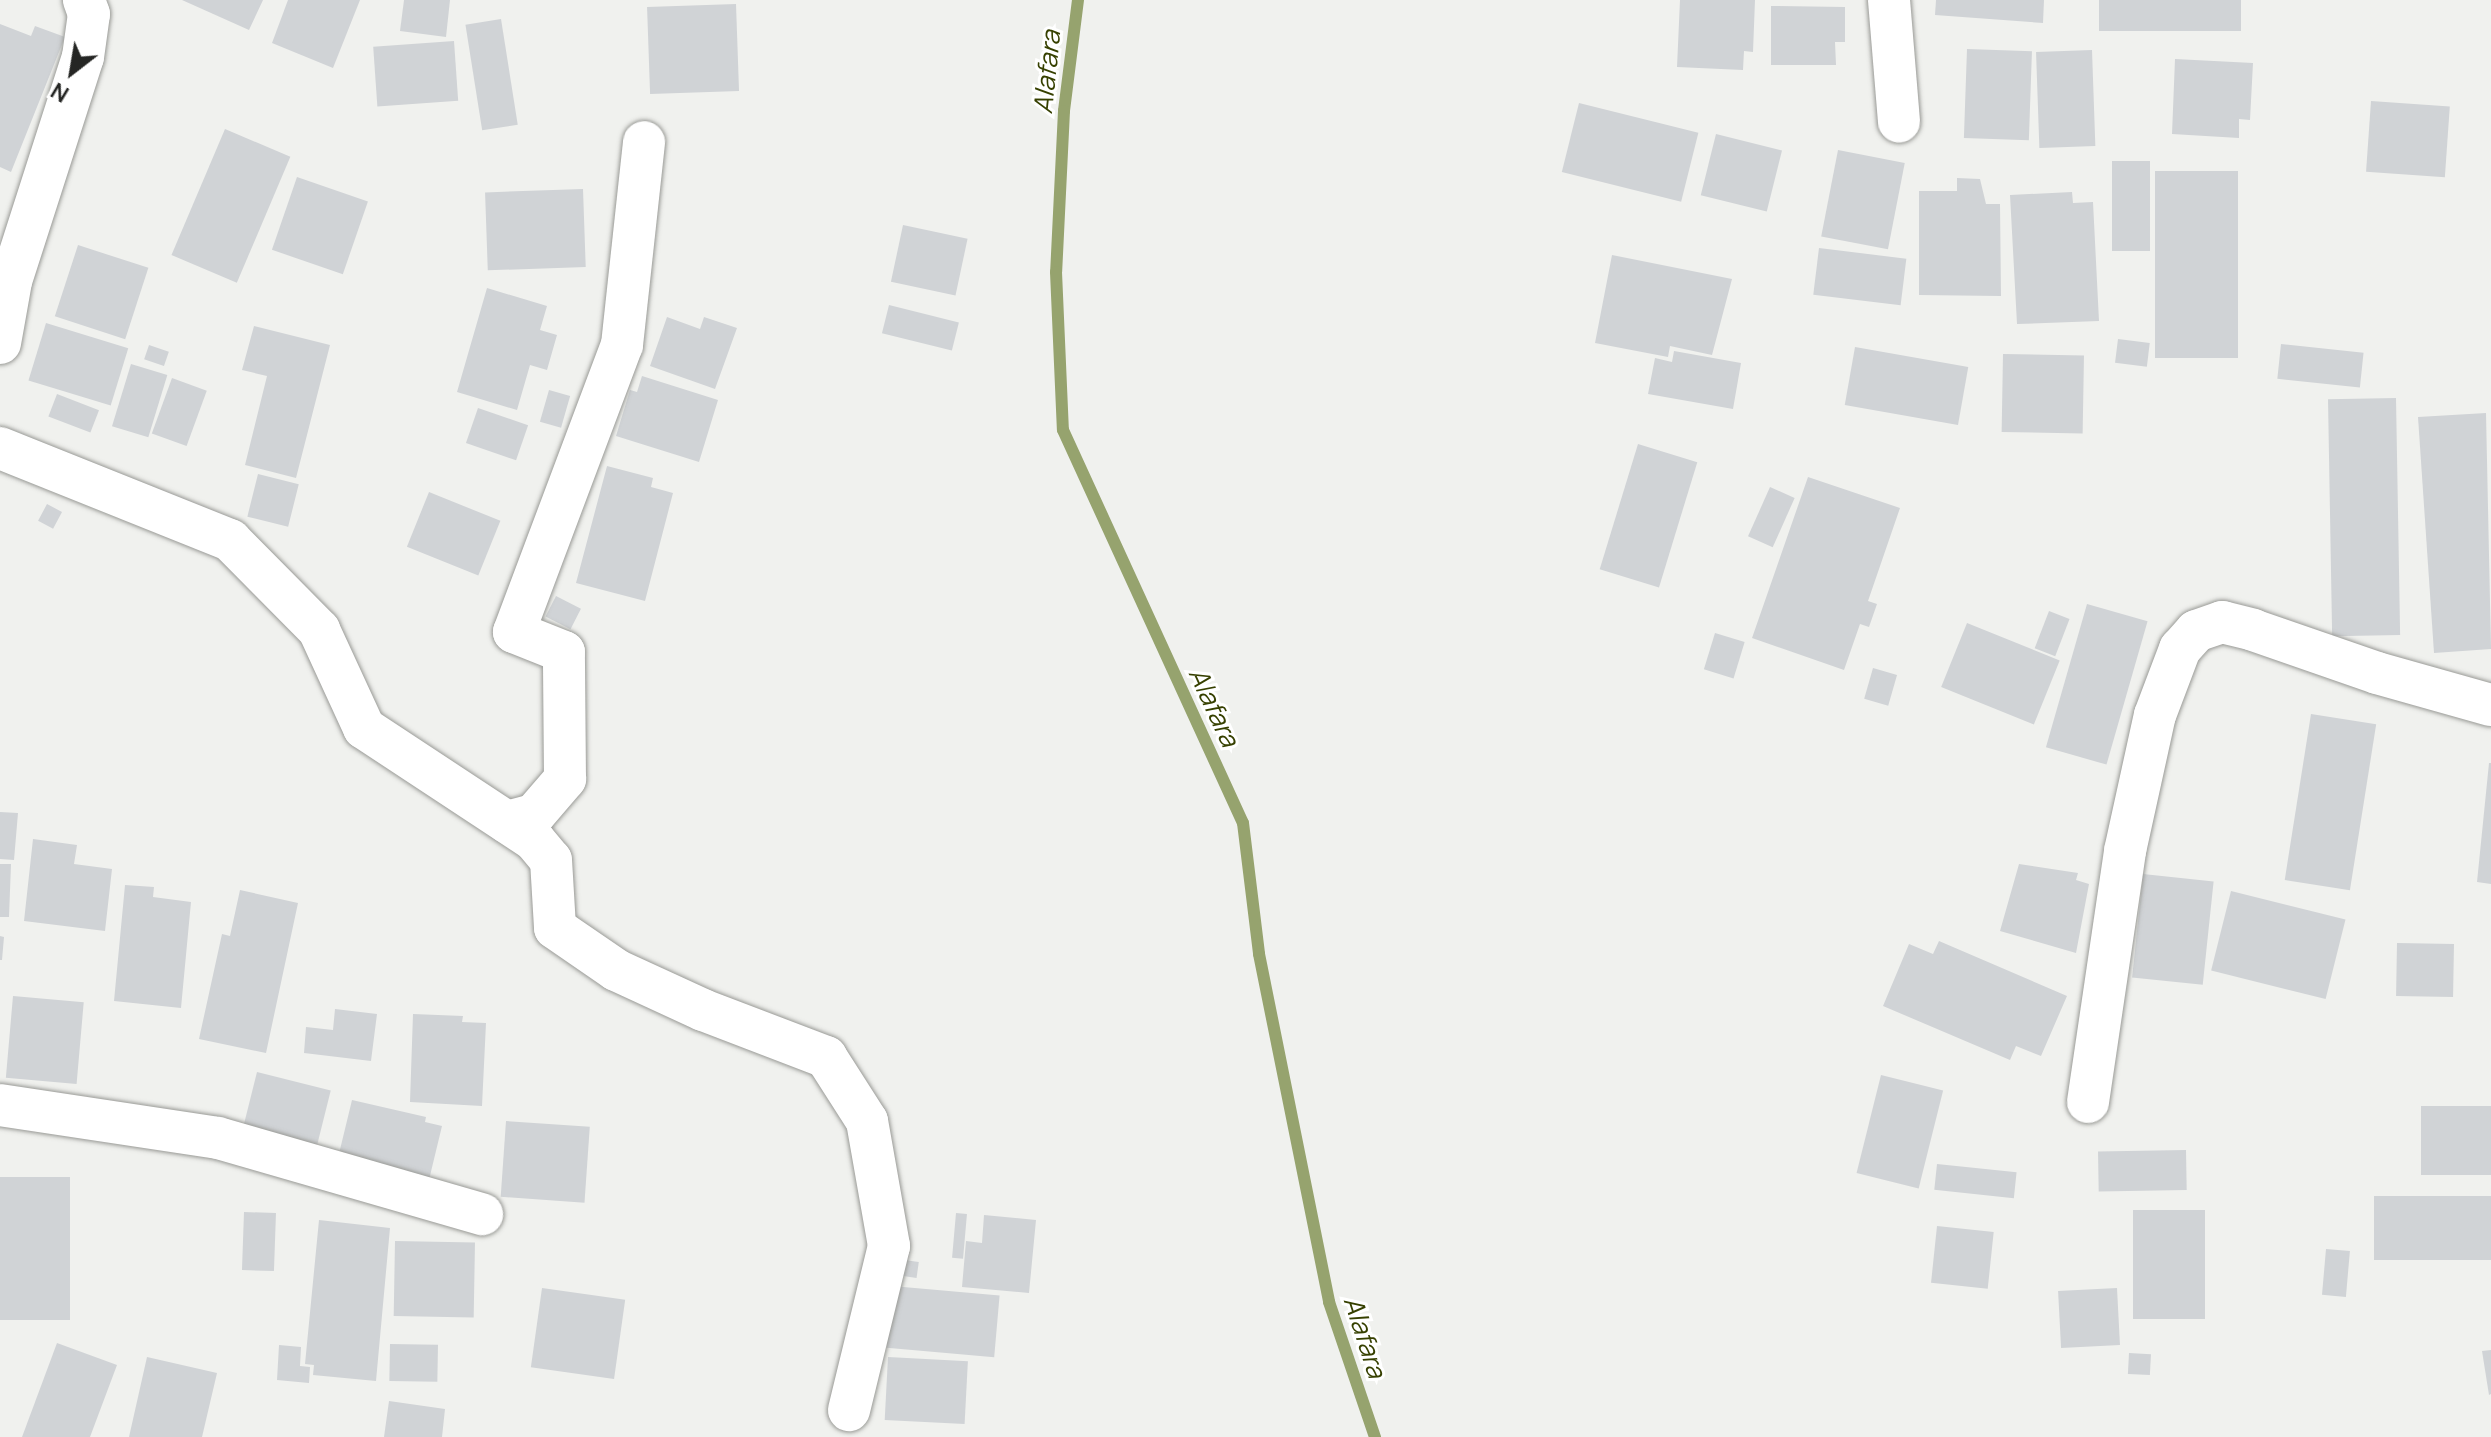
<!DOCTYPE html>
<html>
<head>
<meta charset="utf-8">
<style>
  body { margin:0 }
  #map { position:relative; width:2491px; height:1437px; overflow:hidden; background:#f0f1ee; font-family:Manrope,sans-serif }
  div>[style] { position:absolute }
  .stream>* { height:12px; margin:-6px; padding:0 6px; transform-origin:6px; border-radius:6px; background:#96a36e }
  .building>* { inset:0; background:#d0d3d6; transform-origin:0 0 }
  .roads { filter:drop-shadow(0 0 2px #999a96) drop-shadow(0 0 2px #999a96) }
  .street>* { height:42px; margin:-21px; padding:0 21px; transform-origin:21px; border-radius:21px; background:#fff }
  span { translate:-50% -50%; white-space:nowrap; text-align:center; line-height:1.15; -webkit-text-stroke:6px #fff; paint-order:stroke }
  .water-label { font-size:26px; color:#364000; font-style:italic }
  .north { position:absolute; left:32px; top:32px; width:80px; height:80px; -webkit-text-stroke:6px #fff; paint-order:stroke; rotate:211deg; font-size:22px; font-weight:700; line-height:32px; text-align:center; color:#252624 }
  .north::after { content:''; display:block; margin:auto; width:28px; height:36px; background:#252624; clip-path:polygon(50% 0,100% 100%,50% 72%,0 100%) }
</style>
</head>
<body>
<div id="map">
  <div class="stream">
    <div style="left:1078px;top:0;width:112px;rotate:97.2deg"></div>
    <div style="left:1064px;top:111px;width:161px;rotate:92.8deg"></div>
    <div style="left:1056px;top:272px;width:158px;rotate:87.5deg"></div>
    <div style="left:1063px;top:430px;width:432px;rotate:65.4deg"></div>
    <div style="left:1243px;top:823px;width:132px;rotate:83deg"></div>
    <div style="left:1259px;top:954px;width:355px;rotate:78.6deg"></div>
    <div style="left:1329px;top:1302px;width:143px;rotate:71.2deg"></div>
  </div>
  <div class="building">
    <div style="clip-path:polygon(182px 0,263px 0,249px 30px)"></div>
    <div style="clip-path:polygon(288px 0,360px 0,333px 68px,272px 43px)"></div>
    <div style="clip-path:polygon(404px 0,450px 0,446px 37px,400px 31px)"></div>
    <div style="clip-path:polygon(1680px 0,1755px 0,1753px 52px,1744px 51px,1743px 70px,1677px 67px)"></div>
    <div style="clip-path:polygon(1936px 0,2044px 0,2043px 23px,1935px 15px)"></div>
    <div style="left:2099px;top:0;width:142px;height:31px"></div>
    <div style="left:736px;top:4px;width:87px;height:89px;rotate:88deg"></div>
    <div style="clip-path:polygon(1771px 6px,1845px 7px,1845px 42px,1835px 42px,1836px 65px,1771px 65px)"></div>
    <div style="left:501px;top:19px;width:107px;height:36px;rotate:81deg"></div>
    <div style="clip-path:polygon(0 24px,31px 36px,35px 26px,65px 37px,11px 172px,0 167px)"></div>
    <div style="left:454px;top:41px;width:60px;height:81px;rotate:86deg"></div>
    <div style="left:1967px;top:49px;width:65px;height:89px;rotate:2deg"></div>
    <div style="left:2092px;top:50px;width:96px;height:56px;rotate:88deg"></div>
    <div style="clip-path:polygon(2175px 59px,2253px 63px,2250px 120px,2239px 119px,2239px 138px,2172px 134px)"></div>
    <div style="left:2371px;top:101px;width:79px;height:71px;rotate:4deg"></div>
    <div style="left:1579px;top:103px;width:123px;height:71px;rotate:14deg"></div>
    <div style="left:225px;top:129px;width:71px;height:137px;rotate:23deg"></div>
    <div style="left:1716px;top:134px;width:68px;height:63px;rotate:14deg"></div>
    <div style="left:1838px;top:150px;width:68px;height:88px;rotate:11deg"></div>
    <div style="left:2112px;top:161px;width:38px;height:90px"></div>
    <div style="left:2155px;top:171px;width:83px;height:187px"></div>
    <div style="left:297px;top:177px;width:75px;height:77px;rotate:19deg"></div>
    <div style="clip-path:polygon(1957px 178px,1980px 179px,1986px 204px,2000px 204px,2001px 296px,1919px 295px,1919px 191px,1957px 191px)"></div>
    <div style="left:583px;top:189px;width:78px;height:98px;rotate:88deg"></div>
    <div style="clip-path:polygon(2072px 192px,2073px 203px,2093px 202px,2099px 321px,2017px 324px,2010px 195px)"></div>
    <div style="left:903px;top:225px;width:66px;height:58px;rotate:12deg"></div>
    <div style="left:78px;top:245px;width:74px;height:75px;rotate:18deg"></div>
    <div style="left:1819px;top:248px;width:88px;height:47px;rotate:7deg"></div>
    <div style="clip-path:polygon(1612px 255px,1732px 279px,1712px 355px,1670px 346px,1668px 357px,1595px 343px)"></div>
    <div style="clip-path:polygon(487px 288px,547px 306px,540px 330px,557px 335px,547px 370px,530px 365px,517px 410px,457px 392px)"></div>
    <div style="left:889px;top:305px;width:72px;height:29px;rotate:14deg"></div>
    <div style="clip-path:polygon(667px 317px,700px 329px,704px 317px,737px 328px,715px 389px,650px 366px)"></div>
    <div style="left:46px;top:323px;width:86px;height:60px;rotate:17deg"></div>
    <div style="clip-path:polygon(254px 326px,330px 345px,296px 478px,245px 465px,267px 376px,242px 370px)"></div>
    <div style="left:2118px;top:339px;width:32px;height:24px;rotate:7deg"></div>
    <div style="left:2281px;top:344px;width:83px;height:35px;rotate:6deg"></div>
    <div style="left:149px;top:345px;width:21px;height:15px;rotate:19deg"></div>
    <div style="left:1855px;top:347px;width:115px;height:59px;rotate:10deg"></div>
    <div style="clip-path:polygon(1674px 351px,1741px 363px,1733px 409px,1648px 394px,1655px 358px,1672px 362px)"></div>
    <div style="left:2003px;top:354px;width:81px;height:78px;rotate:1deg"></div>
    <div style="left:131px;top:364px;width:38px;height:65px;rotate:17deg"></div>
    <div style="clip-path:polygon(642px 376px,718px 400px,699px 462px,616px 436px,630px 390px,637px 392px)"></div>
    <div style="left:172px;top:378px;width:37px;height:59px;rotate:20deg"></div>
    <div style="left:549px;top:390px;width:22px;height:33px;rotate:16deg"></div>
    <div style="left:57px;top:394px;width:45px;height:24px;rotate:21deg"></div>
    <div style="left:2396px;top:398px;width:237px;height:68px;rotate:89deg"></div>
    <div style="left:478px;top:408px;width:53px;height:37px;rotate:19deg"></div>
    <div style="clip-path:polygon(2486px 413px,2491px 649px,2434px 653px,2418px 417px)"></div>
    <div style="left:1638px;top:444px;width:62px;height:131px;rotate:17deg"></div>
    <div style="clip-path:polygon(607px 466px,653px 478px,651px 487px,673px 493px,645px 601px,576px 583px)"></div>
    <div style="left:258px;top:474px;width:42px;height:44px;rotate:14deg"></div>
    <div style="clip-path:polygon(1808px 477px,1900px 508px,1868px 601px,1877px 604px,1869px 627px,1860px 624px,1844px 670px,1752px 638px)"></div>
    <div style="left:1770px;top:487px;width:27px;height:54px;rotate:24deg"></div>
    <div style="left:429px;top:492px;width:77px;height:59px;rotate:22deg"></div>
    <div style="left:47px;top:504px;width:17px;height:19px;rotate:28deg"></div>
    <div style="left:556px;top:596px;width:28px;height:23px;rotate:27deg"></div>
    <div style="left:2087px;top:604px;width:63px;height:149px;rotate:16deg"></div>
    <div style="left:2049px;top:611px;width:22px;height:40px;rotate:21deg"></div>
    <div style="left:1967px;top:623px;width:100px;height:69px;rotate:22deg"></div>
    <div style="left:1715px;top:633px;width:31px;height:38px;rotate:17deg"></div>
    <div style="left:1873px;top:668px;width:25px;height:32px;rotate:16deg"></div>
    <div style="left:2311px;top:714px;width:66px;height:168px;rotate:9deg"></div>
    <div style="clip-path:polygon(2489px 763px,2491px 763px,2491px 884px,2477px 882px)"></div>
    <div style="clip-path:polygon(0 812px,18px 813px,14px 860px,0 859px)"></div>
    <div style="clip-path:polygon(33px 839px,77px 845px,74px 864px,112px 869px,105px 931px,24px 921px)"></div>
    <div style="clip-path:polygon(0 864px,11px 864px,9px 917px,0 917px)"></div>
    <div style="clip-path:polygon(2019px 864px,2078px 873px,2076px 880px,2089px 884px,2076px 953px,2000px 931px)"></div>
    <div style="left:2143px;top:874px;width:71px;height:104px;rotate:6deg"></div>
    <div style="clip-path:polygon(125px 885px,154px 887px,153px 897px,191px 902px,181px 1008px,114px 1001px)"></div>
    <div style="clip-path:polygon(240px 890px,298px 903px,266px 1053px,199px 1039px,222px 934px,230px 936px)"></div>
    <div style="left:2231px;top:891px;width:118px;height:82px;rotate:14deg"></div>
    <div style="clip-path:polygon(0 936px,4px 937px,2px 960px,0 960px)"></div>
    <div style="clip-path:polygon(1939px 941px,2067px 996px,2041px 1056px,2016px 1046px,2010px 1060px,1883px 1006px,1909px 944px,1933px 954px)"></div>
    <div style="left:2397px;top:943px;width:57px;height:53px;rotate:1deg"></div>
    <div style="left:13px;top:996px;width:71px;height:82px;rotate:5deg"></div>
    <div style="clip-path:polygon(335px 1009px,377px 1014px,371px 1061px,304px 1053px,306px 1027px,333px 1030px)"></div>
    <div style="clip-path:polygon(413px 1014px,463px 1016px,462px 1022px,486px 1023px,482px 1106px,410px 1102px)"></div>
    <div style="left:257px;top:1072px;width:76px;height:56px;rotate:14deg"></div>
    <div style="left:1881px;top:1075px;width:64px;height:101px;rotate:14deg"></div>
    <div style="clip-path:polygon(352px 1100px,426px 1117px,425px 1122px,442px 1126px,428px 1184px,337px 1162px)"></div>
    <div style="left:2491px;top:1106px;width:69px;height:70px;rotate:90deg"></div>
    <div style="left:506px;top:1121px;width:84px;height:76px;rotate:4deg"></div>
    <div style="left:2186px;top:1150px;width:40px;height:88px;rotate:89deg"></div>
    <div style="left:1937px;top:1164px;width:80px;height:26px;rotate:6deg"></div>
    <div style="left:0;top:1177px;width:70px;height:143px"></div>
    <div style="left:2491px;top:1196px;width:64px;height:117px;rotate:90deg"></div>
    <div style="left:2133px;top:1210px;width:72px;height:109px"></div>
    <div style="left:244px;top:1212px;width:32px;height:58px;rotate:2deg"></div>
    <div style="left:956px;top:1213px;width:11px;height:45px;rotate:5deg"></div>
    <div style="clip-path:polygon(984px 1215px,1036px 1220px,1029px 1293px,962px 1287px,966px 1241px,982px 1243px)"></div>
    <div style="clip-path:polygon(319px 1220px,390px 1228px,376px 1381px,313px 1375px,314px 1365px,305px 1364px)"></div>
    <div style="left:1937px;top:1226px;width:57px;height:57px;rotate:6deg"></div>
    <div style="left:395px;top:1241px;width:80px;height:75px;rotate:1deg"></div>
    <div style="left:2326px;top:1249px;width:24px;height:46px;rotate:5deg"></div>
    <div style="left:897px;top:1259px;width:22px;height:16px;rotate:8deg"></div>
    <div style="left:892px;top:1286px;width:108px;height:62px;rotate:5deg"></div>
    <div style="left:542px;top:1288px;width:84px;height:80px;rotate:8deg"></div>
    <div style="left:2117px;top:1288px;width:57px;height:59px;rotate:87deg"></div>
    <div style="clip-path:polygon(57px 1343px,117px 1365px,90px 1437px,22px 1437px)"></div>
    <div style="left:390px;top:1344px;width:48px;height:37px;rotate:1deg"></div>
    <div style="clip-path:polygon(279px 1345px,301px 1347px,300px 1366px,310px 1367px,309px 1383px,277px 1380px)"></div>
    <div style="clip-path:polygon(2491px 1350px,2491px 1394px,2489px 1395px,2482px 1351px)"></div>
    <div style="left:2129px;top:1353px;width:22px;height:21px;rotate:3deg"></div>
    <div style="clip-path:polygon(147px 1357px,217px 1373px,202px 1437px,129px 1437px)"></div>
    <div style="left:888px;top:1357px;width:80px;height:63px;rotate:3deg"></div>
    <div style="clip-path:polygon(389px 1401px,445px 1409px,442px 1437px,384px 1437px)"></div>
  </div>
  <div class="roads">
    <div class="street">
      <div style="left:1889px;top:0;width:122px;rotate:85.3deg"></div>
      <div style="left:0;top:343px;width:63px;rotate:-79.9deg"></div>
      <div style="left:11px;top:281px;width:235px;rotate:-72.2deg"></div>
      <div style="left:83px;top:57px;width:43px;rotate:-82.1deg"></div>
      <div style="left:89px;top:14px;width:15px;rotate:-110deg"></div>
      <div style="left:0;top:448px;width:248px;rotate:21.8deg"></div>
      <div style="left:230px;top:540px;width:127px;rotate:45.3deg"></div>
      <div style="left:319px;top:630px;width:108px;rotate:65.3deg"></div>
      <div style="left:364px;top:728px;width:204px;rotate:33.4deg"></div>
      <div style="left:534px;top:840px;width:26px;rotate:50deg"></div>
      <div style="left:551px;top:860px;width:68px;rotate:86.6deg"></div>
      <div style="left:555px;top:928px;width:74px;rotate:34.5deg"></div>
      <div style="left:616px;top:970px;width:96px;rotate:24.7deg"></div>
      <div style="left:703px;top:1010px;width:132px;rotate:20.9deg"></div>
      <div style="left:826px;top:1057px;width:76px;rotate:57.4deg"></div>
      <div style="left:867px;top:1121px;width:127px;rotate:80deg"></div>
      <div style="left:889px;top:1246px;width:169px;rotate:103.7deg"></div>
      <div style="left:507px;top:822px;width:28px;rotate:-15deg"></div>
      <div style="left:534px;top:815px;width:48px;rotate:-49.3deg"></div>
      <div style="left:565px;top:779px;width:127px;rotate:-90.5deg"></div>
      <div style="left:564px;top:652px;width:54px;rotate:-158.2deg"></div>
      <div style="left:514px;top:632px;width:307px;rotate:-69.4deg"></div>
      <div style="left:622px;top:345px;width:204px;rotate:-83.8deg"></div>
      <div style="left:2088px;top:1102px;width:254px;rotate:-81.6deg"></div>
      <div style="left:2125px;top:851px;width:139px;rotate:-77.6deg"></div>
      <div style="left:2155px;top:715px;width:71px;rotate:-69.3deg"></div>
      <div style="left:2180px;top:649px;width:24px;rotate:-48deg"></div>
      <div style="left:2196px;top:631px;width:28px;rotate:-19deg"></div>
      <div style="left:2222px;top:622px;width:32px;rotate:14deg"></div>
      <div style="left:2253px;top:630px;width:131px;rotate:19.1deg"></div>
      <div style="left:2377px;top:673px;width:118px;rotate:15.7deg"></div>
      <div style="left:0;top:1105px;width:220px;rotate:8.6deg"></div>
      <div style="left:218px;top:1138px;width:275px;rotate:16.1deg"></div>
    </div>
  </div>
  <div class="water-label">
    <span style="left:1047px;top:72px;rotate:-84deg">Alafara</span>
    <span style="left:1214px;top:707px;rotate:65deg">Alafara</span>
    <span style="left:1365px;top:1337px;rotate:72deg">Alafara</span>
  </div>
  <div class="north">N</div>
</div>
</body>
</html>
